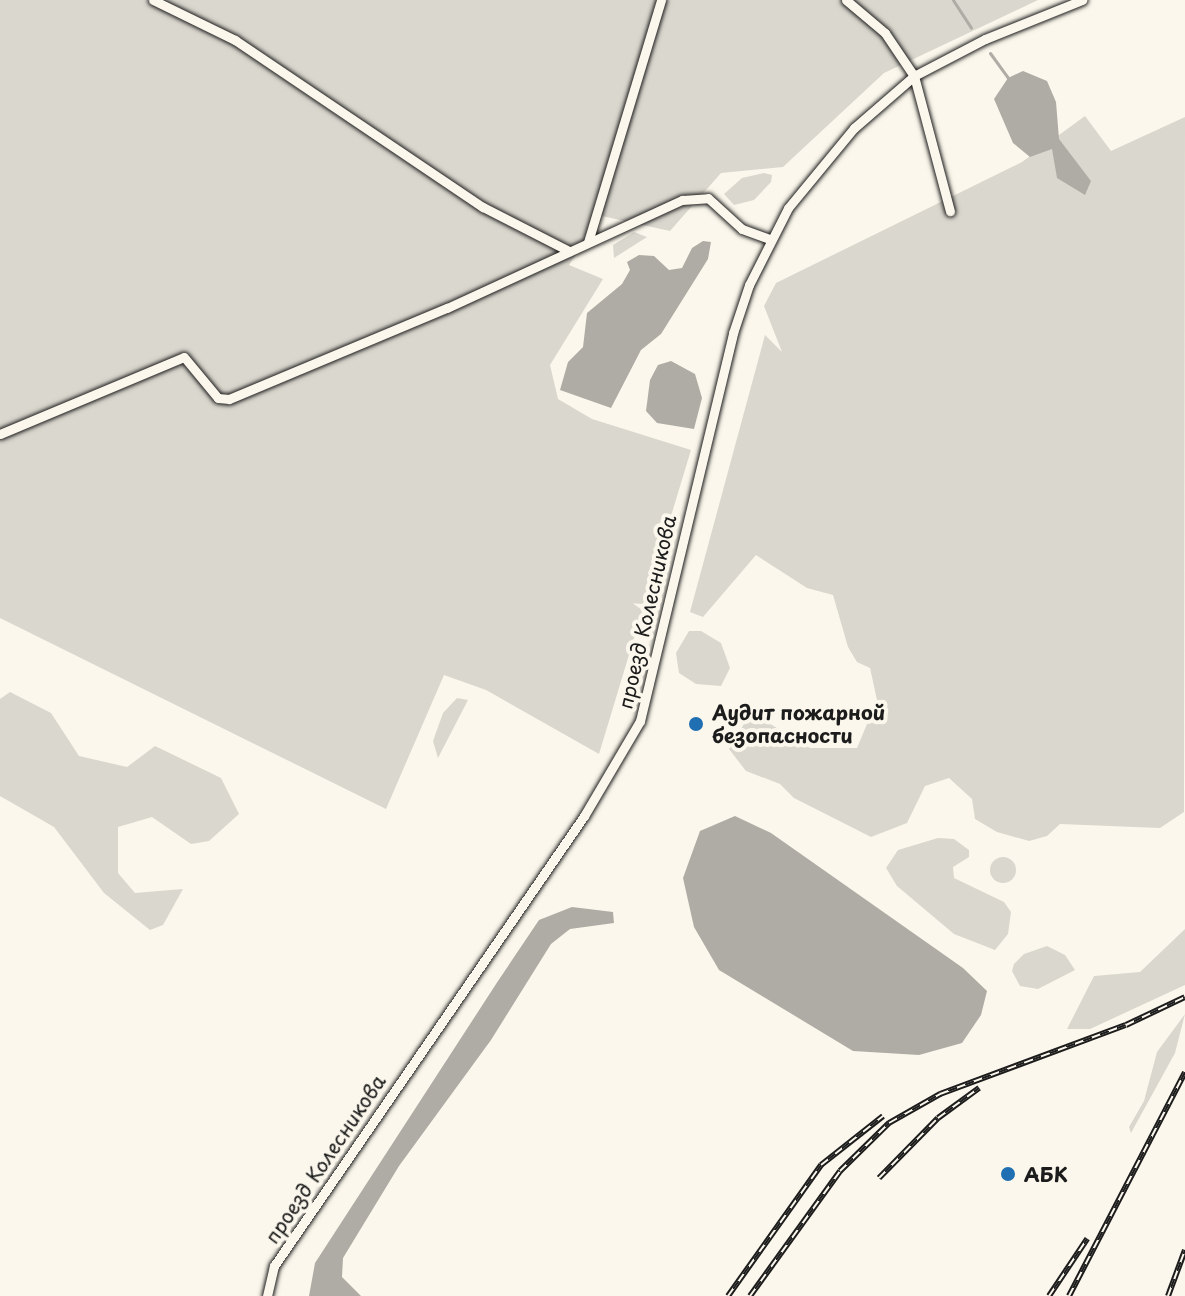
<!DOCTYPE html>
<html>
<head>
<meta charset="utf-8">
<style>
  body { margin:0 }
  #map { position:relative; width:1185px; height:1296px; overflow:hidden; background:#fbf7ec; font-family:"Playpen Sans",sans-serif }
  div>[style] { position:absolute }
  .green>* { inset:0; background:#dad7ce }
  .round { border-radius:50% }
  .water>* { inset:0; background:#afaca5 }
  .stream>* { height:3px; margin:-1.5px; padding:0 1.5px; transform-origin:1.5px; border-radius:1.5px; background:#afaca5 }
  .roads { filter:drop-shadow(0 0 2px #1c1c1c) drop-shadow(0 0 2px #1c1c1c) }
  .street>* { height:9px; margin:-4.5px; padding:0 4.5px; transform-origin:4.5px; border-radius:4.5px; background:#fbf7ec }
  .rail>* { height:6px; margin-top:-3px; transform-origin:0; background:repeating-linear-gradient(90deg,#fbf7ec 0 9px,#1c1c1c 0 18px); box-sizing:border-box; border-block:2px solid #1c1c1c }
  .dots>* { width:22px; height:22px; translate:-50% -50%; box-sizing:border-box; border:4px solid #fbf7ec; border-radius:50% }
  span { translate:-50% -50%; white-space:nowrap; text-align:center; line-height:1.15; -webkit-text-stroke:8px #fbf7ec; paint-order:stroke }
  .street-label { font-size:20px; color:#1c1c1c }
  .poi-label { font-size:20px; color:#1c1c1c; font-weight:700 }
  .left { translate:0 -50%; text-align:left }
</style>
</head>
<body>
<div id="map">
  <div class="green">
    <div style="clip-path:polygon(0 0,1038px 0,884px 73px,783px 167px,721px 173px,670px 231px,602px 216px,569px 265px,603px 279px,550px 365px,558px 399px,592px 419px,691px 450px,599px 754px,486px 690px,444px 675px,386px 809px,0 618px)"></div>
    <div style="clip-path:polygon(1085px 116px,1111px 151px,1185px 117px,1184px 812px,1160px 828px,1060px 824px,1047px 836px,1029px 841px,997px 832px,975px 819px,972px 799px,949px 778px,925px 786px,907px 823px,871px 837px,794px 798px,780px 784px,746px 771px,729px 749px,748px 717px,757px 716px,810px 748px,857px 748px,877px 700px,870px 668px,857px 662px,848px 647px,833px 595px,807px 588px,756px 555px,703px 617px,690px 612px,765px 335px,782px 352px,764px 306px,776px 283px,1022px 162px)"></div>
    <div style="clip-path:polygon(764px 173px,772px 175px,771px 182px,754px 200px,734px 205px,724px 194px,742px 178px)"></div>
    <div style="clip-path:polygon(634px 232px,647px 237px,614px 258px,613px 245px)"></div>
    <div style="clip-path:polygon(689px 631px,701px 631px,721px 643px,730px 668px,721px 686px,696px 684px,679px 673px,676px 653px)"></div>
    <div style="clip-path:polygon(10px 692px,51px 713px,79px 756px,127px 767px,155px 746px,221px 778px,239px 814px,209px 841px,191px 844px,152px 817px,118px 827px,118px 873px,135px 893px,183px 889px,163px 925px,150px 930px,104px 893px,54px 827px,0 796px,0 699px)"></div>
    <div style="clip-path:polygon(457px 698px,468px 700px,438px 758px,433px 741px,443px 713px)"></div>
    <div style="clip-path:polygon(938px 838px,954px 839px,969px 850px,969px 857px,953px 867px,954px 878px,1004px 902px,1011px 912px,1008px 934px,995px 950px,954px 934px,897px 886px,886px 868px,898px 850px)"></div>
    <div class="round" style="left:990px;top:857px;width:26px;height:26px"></div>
    <div style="clip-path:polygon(1185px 929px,1185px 985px,1090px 1029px,1067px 1029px,1094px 976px,1140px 972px)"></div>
    <div style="clip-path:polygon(1047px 946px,1065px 955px,1075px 970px,1038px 989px,1020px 986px,1012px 971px,1014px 964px,1024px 954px)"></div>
    <div style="clip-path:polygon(1185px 1014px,1175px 1053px,1131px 1133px,1129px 1127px,1144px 1101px,1157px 1052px)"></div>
  </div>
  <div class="water">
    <div style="clip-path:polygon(1023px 71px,1047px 81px,1056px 102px,1059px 139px,1091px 181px,1085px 195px,1057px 178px,1052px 149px,1030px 157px,1013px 143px,994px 99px,1008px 78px)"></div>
    <div style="clip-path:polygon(703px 241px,711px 242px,708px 259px,661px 334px,641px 350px,611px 408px,560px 390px,568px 362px,583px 347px,587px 313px,622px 284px,630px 270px,627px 262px,639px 255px,654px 256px,669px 270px,682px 268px,692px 248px)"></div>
    <div style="clip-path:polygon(671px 361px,695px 374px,702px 398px,694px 429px,657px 423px,646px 411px,650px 380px,658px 365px)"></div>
    <div style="clip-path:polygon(735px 816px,771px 833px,963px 968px,987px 991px,981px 1015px,962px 1043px,919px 1055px,853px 1051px,719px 970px,694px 927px,683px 878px,700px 831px)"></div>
    <div style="clip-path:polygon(572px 907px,613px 912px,614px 923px,570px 929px,551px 944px,491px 1040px,399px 1166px,343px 1258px,342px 1277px,361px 1296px,309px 1296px,315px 1263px,498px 981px,539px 920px)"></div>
  </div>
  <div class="stream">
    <div style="left:953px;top:0;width:33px;rotate:57deg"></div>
    <div style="left:990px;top:53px;width:31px;rotate:54deg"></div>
  </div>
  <div class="roads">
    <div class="street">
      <div style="left:153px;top:0;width:91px;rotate:26deg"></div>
      <div style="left:235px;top:40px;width:299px;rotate:34deg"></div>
      <div style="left:483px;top:207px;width:97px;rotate:27.1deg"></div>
      <div style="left:846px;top:0;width:51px;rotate:40.2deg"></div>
      <div style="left:885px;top:33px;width:52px;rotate:56deg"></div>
      <div style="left:914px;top:76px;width:140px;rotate:75.1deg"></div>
      <div style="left:588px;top:242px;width:253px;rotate:-73.2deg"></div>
      <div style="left:0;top:434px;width:199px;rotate:-22.7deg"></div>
      <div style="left:184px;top:357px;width:53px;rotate:50.3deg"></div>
      <div style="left:218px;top:398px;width:11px;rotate:5deg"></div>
      <div style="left:229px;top:399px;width:236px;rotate:-22.7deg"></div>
      <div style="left:447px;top:308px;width:259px;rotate:-24.7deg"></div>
      <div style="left:682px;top:200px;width:26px;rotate:-4deg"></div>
      <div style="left:708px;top:198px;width:46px;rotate:42.4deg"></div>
      <div style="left:742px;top:229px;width:30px;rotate:20deg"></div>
      <div style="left:267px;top:1296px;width:31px;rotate:-77deg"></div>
      <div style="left:274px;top:1266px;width:546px;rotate:-55.44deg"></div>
      <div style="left:584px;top:816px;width:110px;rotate:-59.5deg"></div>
      <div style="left:640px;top:721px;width:399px;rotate:-76.5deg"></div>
      <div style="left:733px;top:333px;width:51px;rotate:-71.6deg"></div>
      <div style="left:749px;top:285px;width:86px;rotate:-63.1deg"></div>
      <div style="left:788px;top:208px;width:104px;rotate:-50.5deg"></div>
      <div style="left:854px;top:128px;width:79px;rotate:-40.9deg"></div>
      <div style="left:914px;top:76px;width:80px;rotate:-27.5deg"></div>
      <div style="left:985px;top:39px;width:105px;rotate:-21.9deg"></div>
    </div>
  </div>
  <div class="rail">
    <div style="left:879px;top:1178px;width:84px;rotate:-45.5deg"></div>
    <div style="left:938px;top:1118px;width:51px;rotate:-36.2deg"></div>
    <div style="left:728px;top:1296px;width:161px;rotate:-54.6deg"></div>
    <div style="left:821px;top:1165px;width:79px;rotate:-38.3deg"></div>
    <div style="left:750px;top:1296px;width:154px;rotate:-54.2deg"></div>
    <div style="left:840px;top:1171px;width:69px;rotate:-44.4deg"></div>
    <div style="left:889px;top:1123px;width:59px;rotate:-29.6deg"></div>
    <div style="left:940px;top:1094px;width:198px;rotate:-20.4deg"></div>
    <div style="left:1126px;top:1025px;width:65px;rotate:-25.4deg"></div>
    <div style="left:1049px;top:1296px;width:69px;rotate:-56.3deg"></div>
    <div style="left:1069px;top:1296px;width:252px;rotate:-62.6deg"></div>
    <div style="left:1168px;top:1296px;width:49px;rotate:-69.7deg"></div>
  </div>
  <div class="dots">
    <div style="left:696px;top:724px;background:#1f6fb2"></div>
    <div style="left:1008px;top:1174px;background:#1f6fb2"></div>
  </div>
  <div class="street-label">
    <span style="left:647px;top:612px;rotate:-77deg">проезд Колесникова</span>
    <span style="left:325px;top:1159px;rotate:-56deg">проезд Колесникова</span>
  </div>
  <div class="poi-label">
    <span class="left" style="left:712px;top:724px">Аудит пожарной<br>безопасности</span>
    <span class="left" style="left:1024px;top:1174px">АБК</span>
  </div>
</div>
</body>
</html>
